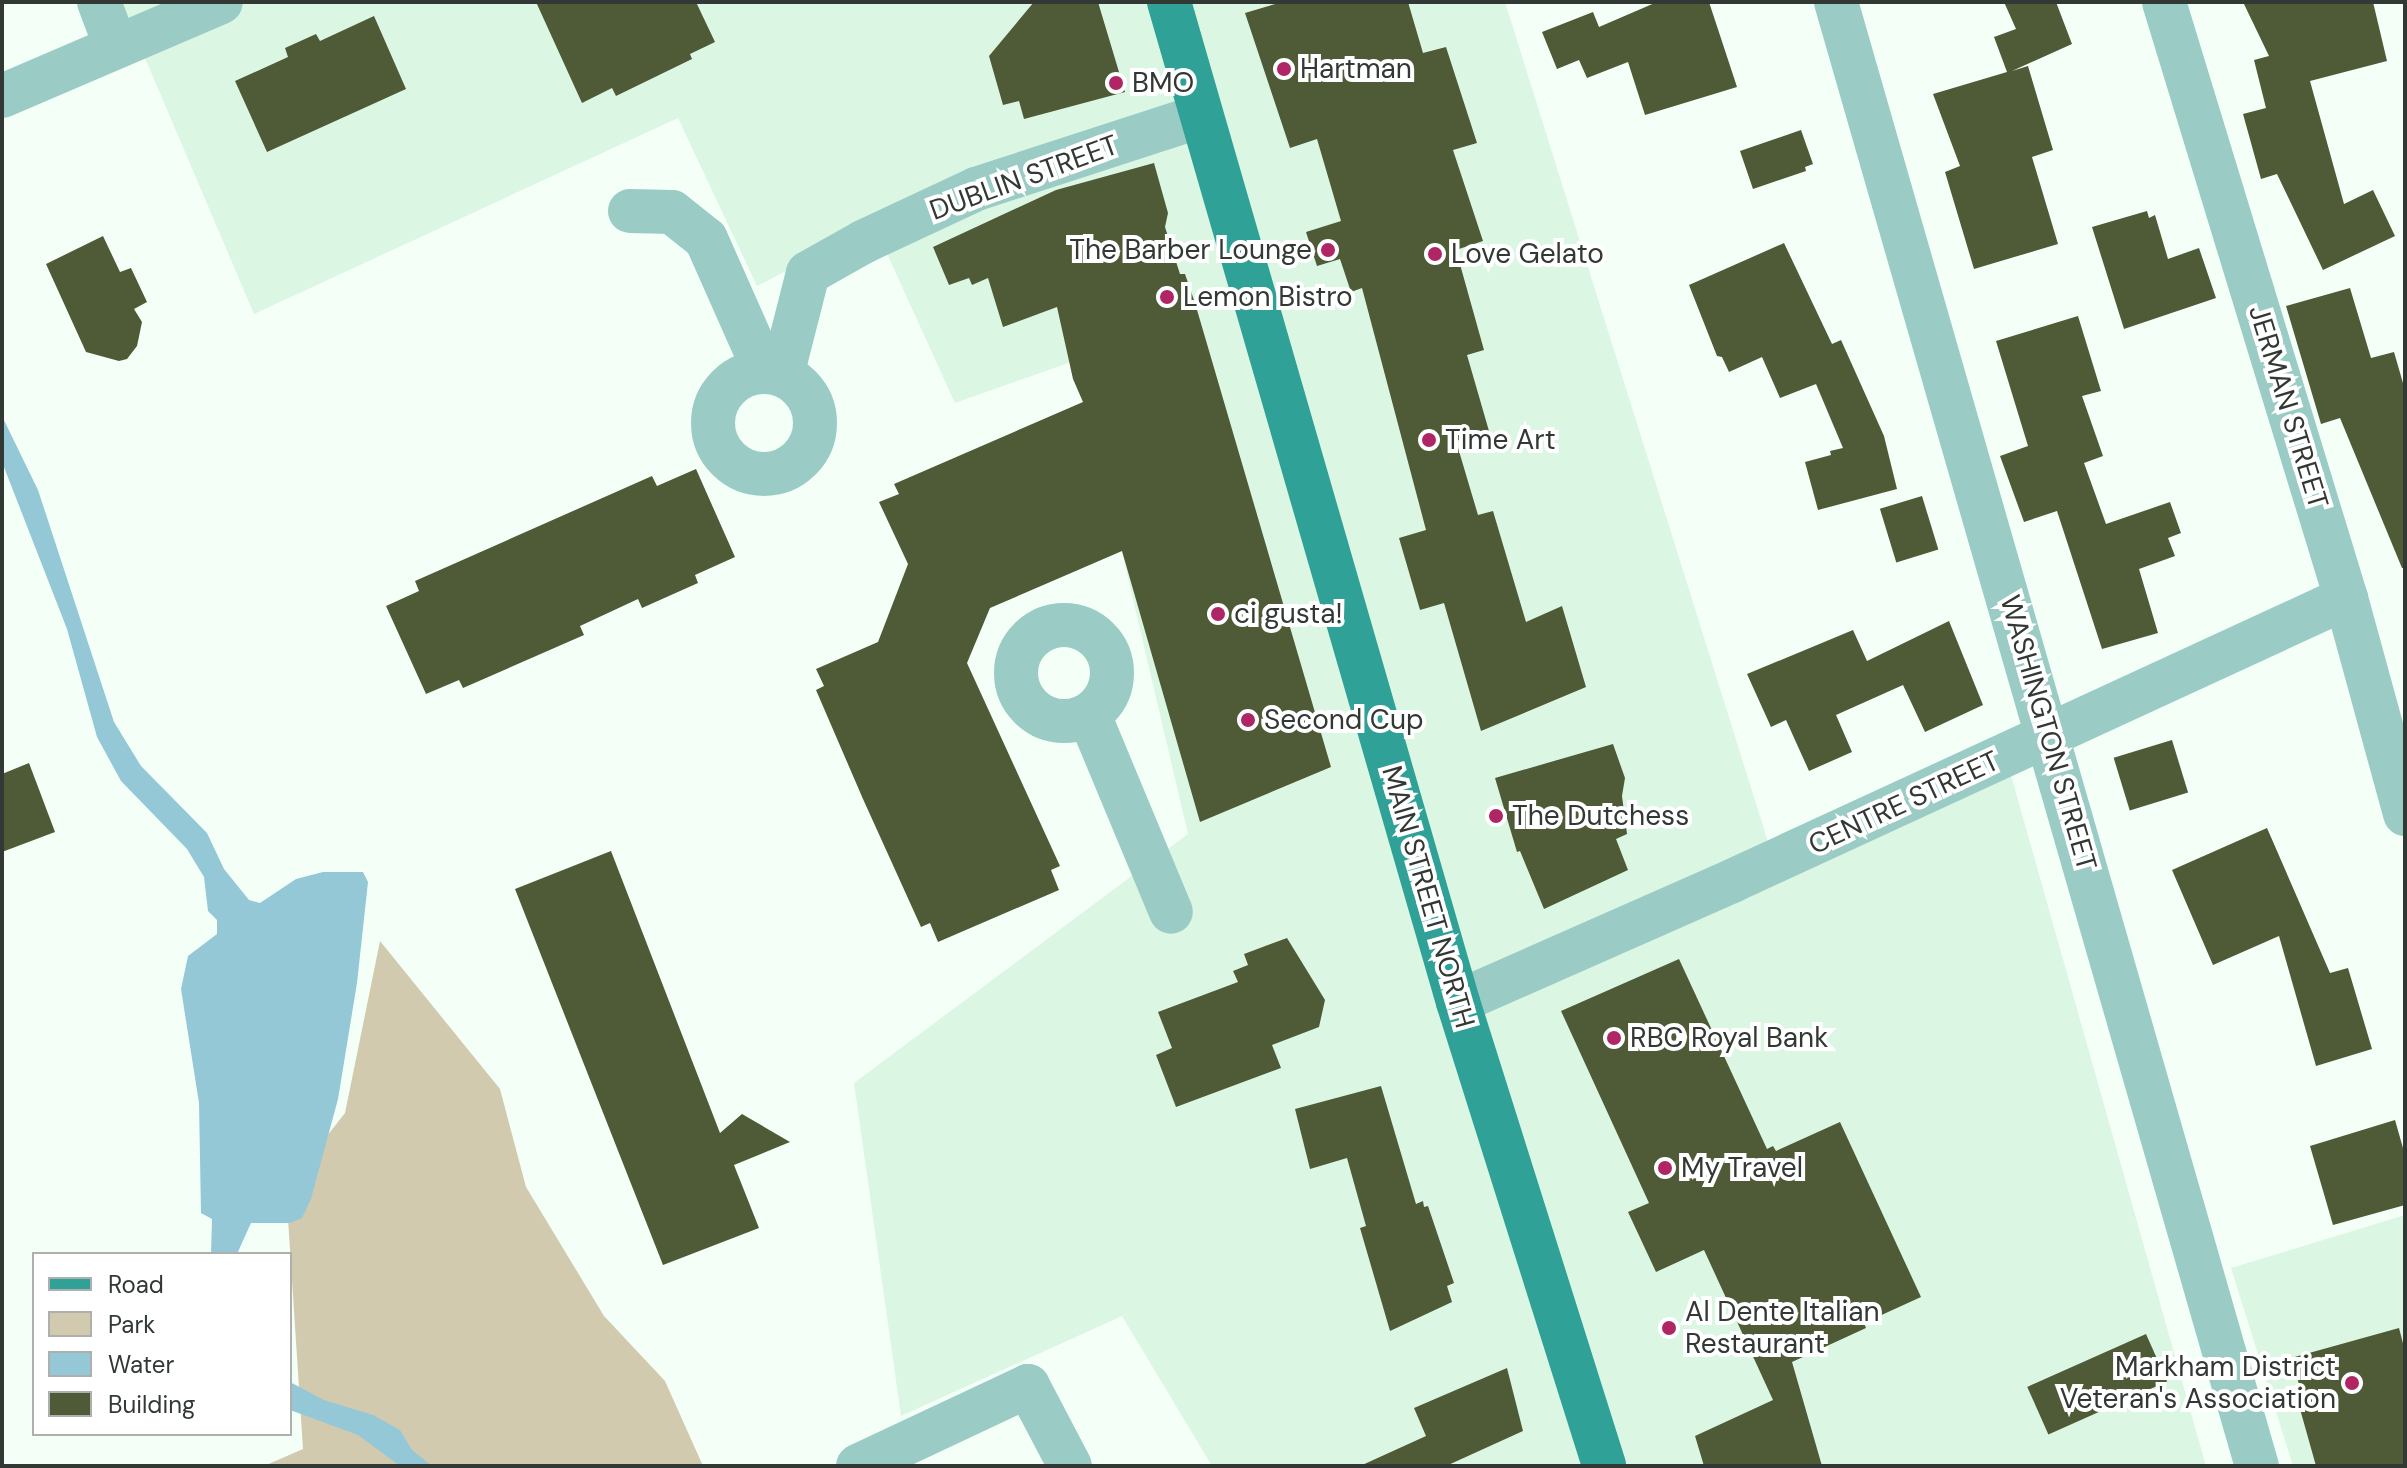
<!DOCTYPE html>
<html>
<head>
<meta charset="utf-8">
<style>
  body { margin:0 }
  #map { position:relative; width:2407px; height:1468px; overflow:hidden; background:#f3fff7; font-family:"DM Sans",sans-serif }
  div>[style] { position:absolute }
  .built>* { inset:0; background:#dcf6e4 }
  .green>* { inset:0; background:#d2caaf }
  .water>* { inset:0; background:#95c8d7 }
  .building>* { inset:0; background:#4e5b36; transform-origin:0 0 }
  .minor>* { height:44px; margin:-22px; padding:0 22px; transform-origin:22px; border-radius:22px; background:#9accc5 }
  .minor>.ring { margin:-22px; padding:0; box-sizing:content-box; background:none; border:44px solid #9accc5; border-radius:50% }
  .major>* { height:44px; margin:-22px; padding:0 22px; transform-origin:22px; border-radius:22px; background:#30a197 }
  .dots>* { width:22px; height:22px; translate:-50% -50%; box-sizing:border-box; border:4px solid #fff; border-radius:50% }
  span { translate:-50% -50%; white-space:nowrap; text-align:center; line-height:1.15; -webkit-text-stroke:8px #fff; paint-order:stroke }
  .poi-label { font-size:28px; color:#323934 }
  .left { translate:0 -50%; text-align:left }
  .right { translate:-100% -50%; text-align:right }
  .street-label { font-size:28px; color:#323934 }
  .frame { position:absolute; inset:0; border:4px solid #323934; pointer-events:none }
  .legend { position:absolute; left:32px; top:1252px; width:260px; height:184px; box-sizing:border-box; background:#fff; border:2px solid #adb0ae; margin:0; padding:10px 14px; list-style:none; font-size:24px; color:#323934 }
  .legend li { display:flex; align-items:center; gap:16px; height:40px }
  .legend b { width:40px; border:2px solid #adb0ae }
</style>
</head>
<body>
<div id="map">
  <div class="built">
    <div style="clip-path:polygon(125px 2px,1505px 2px,1774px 861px,2009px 768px,2206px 1466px,1212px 1466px,1122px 1316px,901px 1416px,854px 1083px,1188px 834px,1077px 360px,955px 403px,874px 225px,757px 286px,678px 118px,254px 314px,122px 4px)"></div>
    <div style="clip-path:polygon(2405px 1215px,2405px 1466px,2293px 1466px,2231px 1268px)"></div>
  </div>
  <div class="green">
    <div style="clip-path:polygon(380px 941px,500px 1089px,526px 1187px,604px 1316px,665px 1381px,703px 1466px,264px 1466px,303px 1449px,286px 1188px,345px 1113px)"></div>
  </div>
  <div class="water">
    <div style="clip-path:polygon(2px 416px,38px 490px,114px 722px,141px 766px,207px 833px,224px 869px,249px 900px,260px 903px,296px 879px,323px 872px,363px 872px,368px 882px,357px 983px,338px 1099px,311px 1199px,302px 1218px,290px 1223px,251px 1223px,237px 1254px,211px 1254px,212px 1219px,201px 1213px,199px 1103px,181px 989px,188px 956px,217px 934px,217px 920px,208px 911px,204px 877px,187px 849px,121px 781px,97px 737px,67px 629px,2px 462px)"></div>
    <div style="clip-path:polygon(290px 1382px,324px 1400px,373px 1415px,400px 1430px,412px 1450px,432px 1466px,400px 1466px,358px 1435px,290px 1410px)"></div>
  </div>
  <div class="building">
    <div style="clip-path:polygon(536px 2px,696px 2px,715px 42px,690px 54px,692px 59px,616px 96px,612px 88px,582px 103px)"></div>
    <div style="clip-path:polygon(1034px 2px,1098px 2px,1125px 92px,1024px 119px,1019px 101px,1003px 105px,989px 56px)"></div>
    <div style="clip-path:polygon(1282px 2px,1408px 2px,1423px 53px,1446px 47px,1477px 143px,1453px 150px,1483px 241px,1456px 250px,1484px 350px,1467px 355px,1489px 431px,1456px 441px,1478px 515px,1493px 511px,1526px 622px,1562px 606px,1586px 687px,1481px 731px,1444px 603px,1420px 610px,1399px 538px,1426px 530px,1362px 288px,1351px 292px,1340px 259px,1317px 266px,1306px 232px,1341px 221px,1317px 139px,1290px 148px,1245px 13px)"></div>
    <div style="clip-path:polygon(1657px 2px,1709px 2px,1737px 87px,1645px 115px,1628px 62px,1587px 78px,1579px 60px,1557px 69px,1542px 32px,1593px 12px,1599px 27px)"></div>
    <div style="clip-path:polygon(2004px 2px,2056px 2px,2072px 44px,2012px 71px,2028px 66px,2053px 150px,2032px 157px,2058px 244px,1974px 269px,1945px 172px,1960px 166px,1933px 94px,2007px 72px,1994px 37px,2016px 29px)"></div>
    <div style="clip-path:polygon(2243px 2px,2373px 2px,2387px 61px,2310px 81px,2344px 204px,2373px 190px,2395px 236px,2323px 270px,2277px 174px,2261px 179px,2243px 114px,2266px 108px,2254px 60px,2269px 56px)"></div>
    <div style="clip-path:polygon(374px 16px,406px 89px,267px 152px,235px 81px,288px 57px,285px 48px,316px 34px,320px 41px)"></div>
    <div style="clip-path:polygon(1801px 130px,1813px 164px,1805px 167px,1806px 171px,1753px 189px,1740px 151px)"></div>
    <div style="clip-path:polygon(1154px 163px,1168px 213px,1165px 227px,1180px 274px,1185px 274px,1195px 303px,1331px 767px,1200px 822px,1122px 551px,990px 608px,967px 663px,1060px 866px,1051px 870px,1059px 890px,938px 942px,930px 923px,921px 927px,863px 799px,816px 690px,824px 686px,816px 669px,878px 642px,908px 564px,879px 502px,899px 494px,894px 484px,1083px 402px,1073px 379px,1057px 307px,1003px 327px,988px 278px,972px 285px,969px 278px,949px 285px,933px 247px,1056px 190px)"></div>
    <div style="clip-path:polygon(2147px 211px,2149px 218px,2155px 215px,2168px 259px,2199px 248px,2216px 298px,2124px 329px,2092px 227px)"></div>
    <div style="clip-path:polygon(103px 236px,120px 272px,131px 268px,147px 302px,134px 309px,142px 322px,137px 346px,127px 359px,119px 361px,86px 352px,46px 264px)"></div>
    <div style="clip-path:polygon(1784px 243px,1832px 344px,1841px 340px,1884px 436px,1897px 489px,1818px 510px,1805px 462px,1831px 455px,1830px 451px,1843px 448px,1816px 384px,1780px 398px,1762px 357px,1729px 372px,1722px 357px,1717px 356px,1689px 285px)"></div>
    <div style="clip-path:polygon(2350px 288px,2371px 358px,2394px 352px,2405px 390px,2405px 568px,2402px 568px,2340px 418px,2321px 424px,2286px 306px)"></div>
    <div style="clip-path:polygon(2078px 316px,2101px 391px,2082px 396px,2103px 456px,2084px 463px,2106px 524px,2170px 502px,2181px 533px,2168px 538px,2175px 556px,2139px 569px,2158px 633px,2102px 649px,2057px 511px,2024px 522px,2000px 456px,2028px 446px,1996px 341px)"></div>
    <div style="clip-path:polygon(696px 469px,735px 557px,695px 575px,698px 583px,642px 608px,638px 599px,580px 626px,584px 635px,463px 688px,459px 680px,426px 694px,386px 606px,419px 591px,415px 581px,652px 476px,657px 486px)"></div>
    <div style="left:1922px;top:496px;width:56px;height:44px;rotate:73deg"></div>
    <div style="clip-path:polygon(1949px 621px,1983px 705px,1925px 732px,1903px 685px,1836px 715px,1852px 752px,1809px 771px,1786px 720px,1771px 727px,1747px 674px,1853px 630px,1867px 661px)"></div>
    <div style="left:2172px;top:740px;width:55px;height:61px;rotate:73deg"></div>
    <div style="clip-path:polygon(1613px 744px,1625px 778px,1622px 796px,1627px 834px,1616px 839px,1628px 870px,1544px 909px,1520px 851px,1517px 852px,1495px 778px)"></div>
    <div style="clip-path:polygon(29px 763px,55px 832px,2px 852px,2px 774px)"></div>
    <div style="clip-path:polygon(2267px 828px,2330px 973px,2348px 968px,2372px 1049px,2316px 1066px,2279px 936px,2213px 965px,2172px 870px)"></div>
    <div style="clip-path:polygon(611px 851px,720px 1133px,742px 1114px,790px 1142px,734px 1165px,759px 1228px,663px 1265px,515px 889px)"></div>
    <div style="clip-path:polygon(1287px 938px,1325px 1000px,1319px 1027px,1272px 1045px,1281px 1068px,1176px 1107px,1156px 1055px,1172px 1048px,1158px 1012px,1238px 982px,1233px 971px,1248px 965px,1244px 954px)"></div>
    <div style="clip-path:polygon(1679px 959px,1767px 1149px,1773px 1146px,1776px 1151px,1840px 1122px,1921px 1297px,1864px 1323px,1866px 1328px,1792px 1362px,1822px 1466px,1704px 1466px,1695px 1436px,1773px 1400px,1704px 1250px,1656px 1272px,1628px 1212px,1649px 1203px,1561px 1011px)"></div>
    <div style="clip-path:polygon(1381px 1086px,1416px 1204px,1423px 1201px,1424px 1207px,1428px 1206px,1454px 1283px,1447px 1286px,1452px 1302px,1390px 1331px,1360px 1228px,1366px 1226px,1347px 1158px,1310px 1169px,1295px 1109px)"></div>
    <div style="clip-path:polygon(2395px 1120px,2405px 1155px,2405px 1205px,2333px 1225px,2310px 1146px)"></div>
    <div style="clip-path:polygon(2399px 1328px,2405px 1351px,2405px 1466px,2316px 1466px,2300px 1409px,2306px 1407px,2291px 1358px)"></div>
    <div style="left:2146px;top:1334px;width:52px;height:130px;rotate:66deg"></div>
    <div style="clip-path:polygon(1507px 1368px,1523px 1431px,1446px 1466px,1360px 1466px,1426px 1436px,1414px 1408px)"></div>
  </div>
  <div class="minor">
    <div style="left:99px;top:2px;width:48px;rotate:69.3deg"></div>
    <div style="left:1836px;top:2px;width:1523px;rotate:73.96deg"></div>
    <div style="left:2164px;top:2px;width:623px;rotate:73.02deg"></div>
    <div style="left:2346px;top:598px;width:224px;rotate:74.7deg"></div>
    <div style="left:2px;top:96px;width:238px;rotate:-23.2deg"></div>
    <div style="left:630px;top:211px;width:42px;rotate:1.4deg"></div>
    <div style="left:672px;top:212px;width:43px;rotate:38.5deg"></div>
    <div style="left:706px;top:239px;width:145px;rotate:66.1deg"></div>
    <div class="ring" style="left:713px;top:372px;width:58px;height:58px"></div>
    <div style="left:782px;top:375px;width:105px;rotate:-75.7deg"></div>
    <div style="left:808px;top:273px;width:63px;rotate:-29.4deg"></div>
    <div style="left:863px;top:242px;width:125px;rotate:-25.1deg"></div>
    <div style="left:976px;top:189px;width:237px;rotate:-18deg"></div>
    <div class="ring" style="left:1016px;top:625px;width:52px;height:52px"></div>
    <div style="left:1089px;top:715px;width:213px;rotate:67.4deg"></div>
    <div style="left:1458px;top:1002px;width:300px;rotate:-23.8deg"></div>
    <div style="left:1732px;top:881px;width:676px;rotate:-24.75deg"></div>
    <div style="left:858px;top:1466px;width:188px;rotate:-25.2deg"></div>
    <div style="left:1028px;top:1386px;width:90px;rotate:62.3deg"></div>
  </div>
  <div class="major">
    <div style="left:1169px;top:2px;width:1041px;rotate:73.88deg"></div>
    <div style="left:1458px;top:1002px;width:486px;rotate:72.5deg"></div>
  </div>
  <div class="dots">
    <div style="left:1284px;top:69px;background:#b02563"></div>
    <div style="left:1116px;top:83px;background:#b02563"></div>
    <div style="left:1328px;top:250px;background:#b02563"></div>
    <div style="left:1435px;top:254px;background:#b02563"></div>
    <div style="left:1167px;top:297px;background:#b02563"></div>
    <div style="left:1429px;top:440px;background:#b02563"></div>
    <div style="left:1218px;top:614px;background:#b02563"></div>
    <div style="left:1248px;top:720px;background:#b02563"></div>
    <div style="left:1496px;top:816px;background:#b02563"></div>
    <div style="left:1614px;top:1038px;background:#b02563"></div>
    <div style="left:1665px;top:1168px;background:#b02563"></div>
    <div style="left:1669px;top:1328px;background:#b02563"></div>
    <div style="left:2352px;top:1383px;background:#b02563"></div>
  </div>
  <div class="poi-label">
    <span class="left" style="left:1300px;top:69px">Hartman</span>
    <span class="left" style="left:1132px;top:83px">BMO</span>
    <span class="right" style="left:1312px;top:250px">The Barber Lounge</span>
    <span class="left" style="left:1451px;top:254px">Love Gelato</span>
    <span class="left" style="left:1183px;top:297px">Lemon Bistro</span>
    <span class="left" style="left:1445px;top:440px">Time Art</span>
    <span class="left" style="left:1234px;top:614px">ci gusta!</span>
    <span class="left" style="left:1264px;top:720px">Second Cup</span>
    <span class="left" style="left:1512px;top:816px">The Dutchess</span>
    <span class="left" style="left:1630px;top:1038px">RBC Royal Bank</span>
    <span class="left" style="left:1681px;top:1168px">My Travel</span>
    <span class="left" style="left:1685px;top:1328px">Al Dente Italian<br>Restaurant</span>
    <span class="right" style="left:2336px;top:1383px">Markham District<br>Veteran's Association</span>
  </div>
  <div class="street-label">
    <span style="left:1024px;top:178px;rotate:-20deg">DUBLIN STREET</span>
    <span style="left:2288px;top:407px;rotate:73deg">JERMAN STREET</span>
    <span style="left:2048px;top:733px;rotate:74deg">WASHINGTON STREET</span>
    <span style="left:1904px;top:803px;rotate:-25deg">CENTRE STREET</span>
    <span style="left:1428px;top:897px;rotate:74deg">MAIN STREET NORTH</span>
  </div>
  <div class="frame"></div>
  <ul class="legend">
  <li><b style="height:10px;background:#30a197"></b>Road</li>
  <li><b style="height:22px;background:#d2caaf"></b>Park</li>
  <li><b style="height:22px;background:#95c8d7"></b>Water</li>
  <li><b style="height:22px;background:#4e5b36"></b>Building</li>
  </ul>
</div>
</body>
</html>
